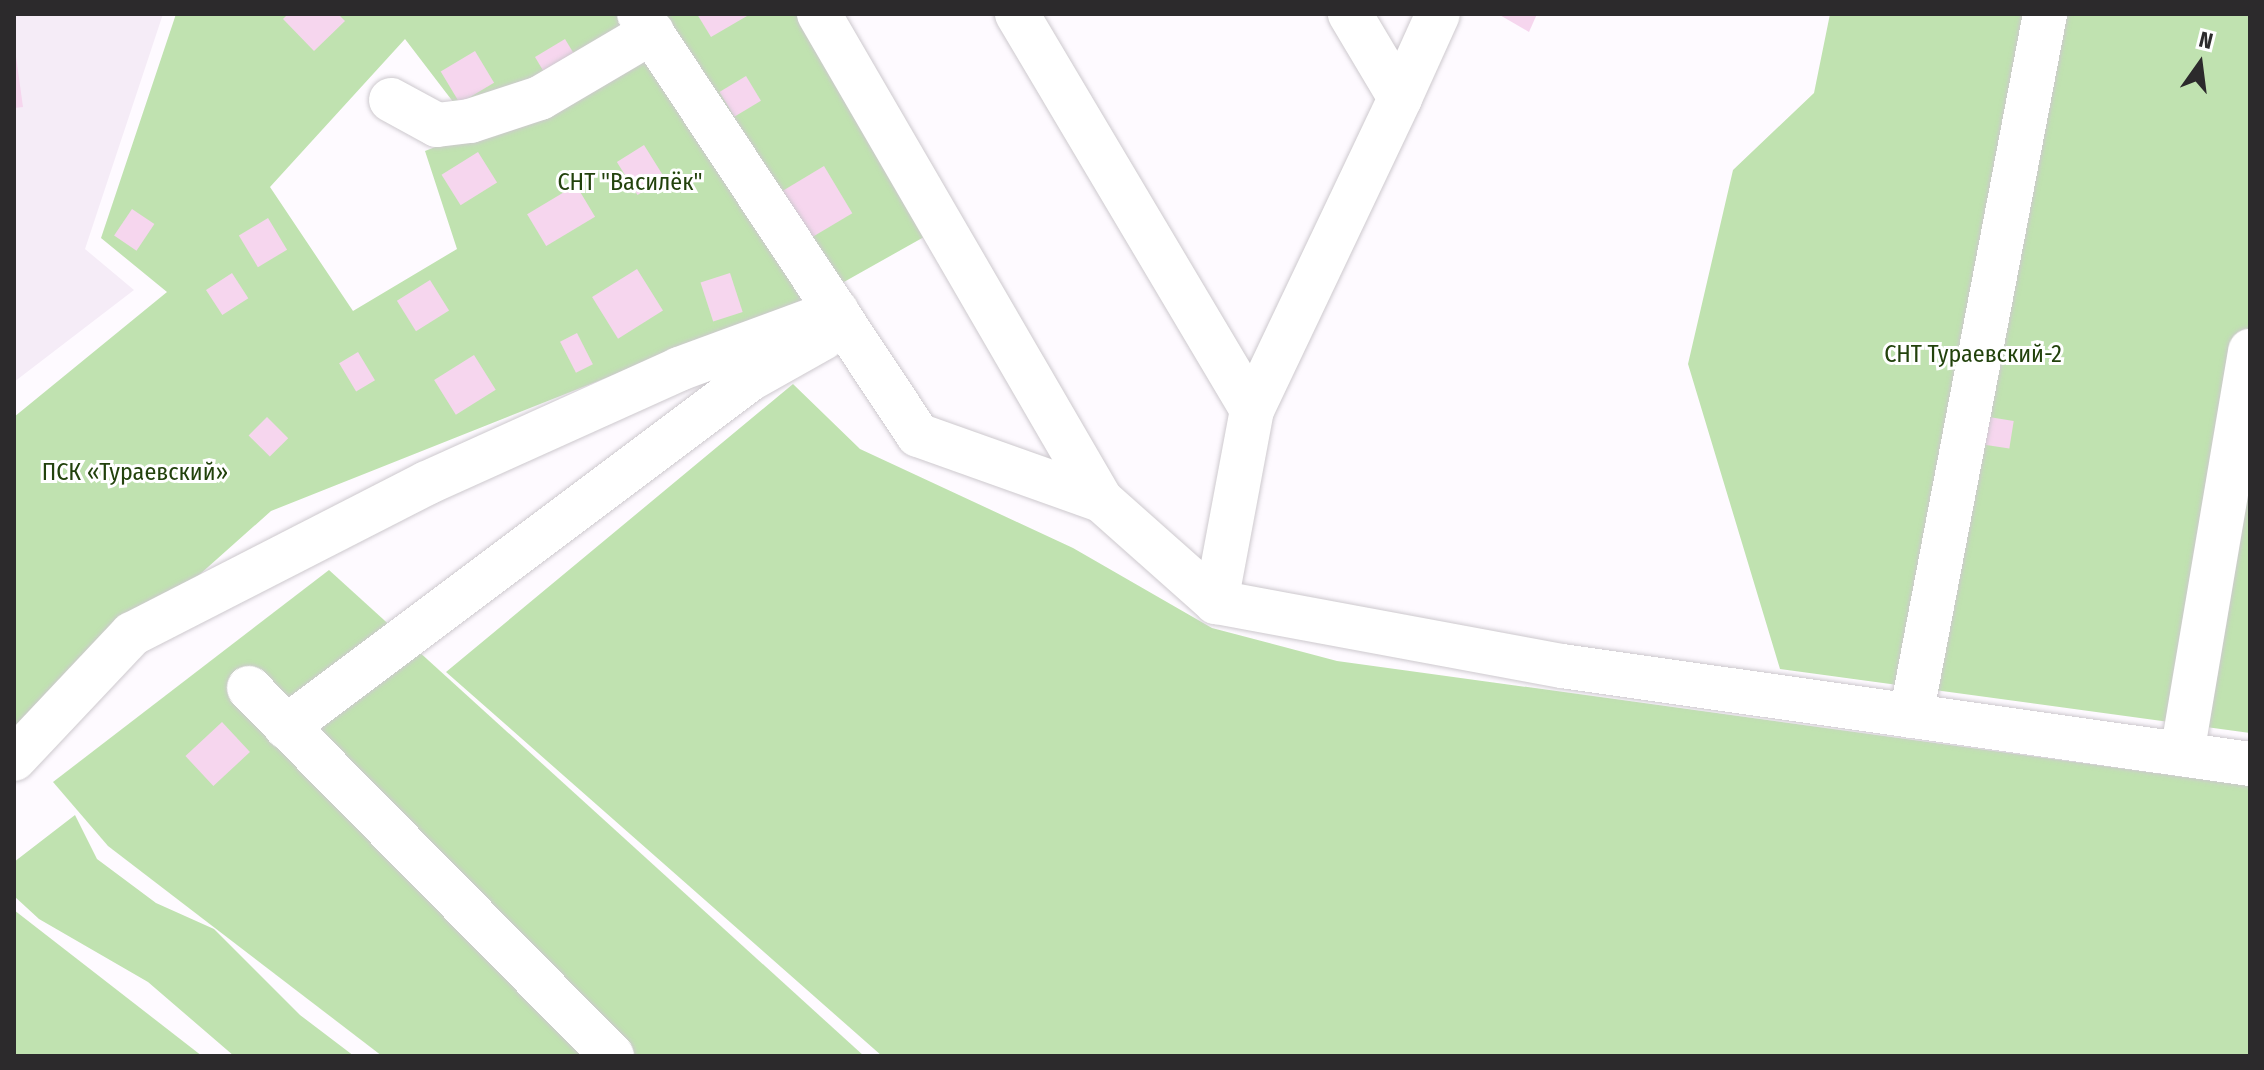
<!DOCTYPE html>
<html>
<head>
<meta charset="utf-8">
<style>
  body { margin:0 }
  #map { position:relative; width:2264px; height:1070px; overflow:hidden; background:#fefaff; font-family:"Fira Sans Condensed",sans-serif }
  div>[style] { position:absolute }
  .built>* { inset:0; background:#f5ecf7 }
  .green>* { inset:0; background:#c0e2b0 }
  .building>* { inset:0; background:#f6d6ee; transform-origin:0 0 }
  .roads { filter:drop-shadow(0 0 2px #cdc9ce) drop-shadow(0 0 2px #cdc9ce) }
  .minor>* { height:44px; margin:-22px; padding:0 22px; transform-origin:22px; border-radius:22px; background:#fff }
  span { translate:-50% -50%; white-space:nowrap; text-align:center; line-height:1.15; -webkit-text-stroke:6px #fff; paint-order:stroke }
  .park-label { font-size:24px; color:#22420c }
  .frame { position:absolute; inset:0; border:16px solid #2c2a2c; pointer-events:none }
  .north { position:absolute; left:2160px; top:24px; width:80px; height:80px; -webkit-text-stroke:6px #fff; paint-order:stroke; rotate:14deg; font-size:22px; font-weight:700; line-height:32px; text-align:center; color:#2c2a2c }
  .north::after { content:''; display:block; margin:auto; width:28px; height:36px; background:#2c2a2c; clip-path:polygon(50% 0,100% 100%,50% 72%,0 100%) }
</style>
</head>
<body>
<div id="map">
  <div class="built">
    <div style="clip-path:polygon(14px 14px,163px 14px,85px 249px,134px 290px,14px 382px)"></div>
  </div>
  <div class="green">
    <div style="clip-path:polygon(evenodd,176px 14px,835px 14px,956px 219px,835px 287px,271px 511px,14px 740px,14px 417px,167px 292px,101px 238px,176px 14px,405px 39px,457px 107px,466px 135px,425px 151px,457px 249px,353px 311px,270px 187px,405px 39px)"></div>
    <div style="clip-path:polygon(1830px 14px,2250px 14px,2250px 733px,1780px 669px,1688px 364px,1733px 170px,1814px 93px)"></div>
    <div style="clip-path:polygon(793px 384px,860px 449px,1073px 548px,1212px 628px,1337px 661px,2250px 786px,2250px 1056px,882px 1056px,446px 672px)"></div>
    <div style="clip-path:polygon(329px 570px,864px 1056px,382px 1056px,108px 846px,53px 782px)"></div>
    <div style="clip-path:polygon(75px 815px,97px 859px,156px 903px,214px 929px,300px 1015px,354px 1056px,234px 1056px,148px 982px,39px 919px,14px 896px,14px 862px)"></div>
    <div style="clip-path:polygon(14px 910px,202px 1056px,14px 1056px)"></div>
  </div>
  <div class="building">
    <div style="clip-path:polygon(288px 14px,338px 14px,345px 21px,314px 51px,283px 19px)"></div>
    <div style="clip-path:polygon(697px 14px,746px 14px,747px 16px,711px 37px)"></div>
    <div style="clip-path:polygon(1498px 14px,1537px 14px,1529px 32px)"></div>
    <div style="left:565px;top:39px;width:29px;height:35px;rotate:59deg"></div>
    <div style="clip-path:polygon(14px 42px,23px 107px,14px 108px)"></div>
    <div style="left:475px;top:51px;width:37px;height:40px;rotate:59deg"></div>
    <div style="left:746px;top:76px;width:29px;height:31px;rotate:59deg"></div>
    <div style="left:644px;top:145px;width:39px;height:32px;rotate:58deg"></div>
    <div style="left:478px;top:152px;width:36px;height:43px;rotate:58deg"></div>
    <div style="left:824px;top:166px;width:55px;height:48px;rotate:59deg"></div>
    <div style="left:576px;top:185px;width:37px;height:57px;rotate:59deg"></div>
    <div style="left:132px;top:209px;width:27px;height:32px;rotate:34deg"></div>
    <div style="left:268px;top:218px;width:37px;height:34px;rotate:59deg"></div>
    <div style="left:637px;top:269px;width:49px;height:53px;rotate:58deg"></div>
    <div style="left:232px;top:273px;width:30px;height:31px;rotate:57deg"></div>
    <div style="left:730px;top:273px;width:41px;height:31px;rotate:72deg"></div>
    <div style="left:430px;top:280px;width:36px;height:39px;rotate:58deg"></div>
    <div style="left:577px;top:333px;width:35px;height:19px;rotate:63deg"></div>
    <div style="left:358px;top:352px;width:33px;height:22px;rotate:59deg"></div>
    <div style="left:474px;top:355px;width:41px;height:47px;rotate:58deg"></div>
    <div style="left:267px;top:417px;width:30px;height:26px;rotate:45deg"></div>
    <div style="left:1989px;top:417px;width:25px;height:28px;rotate:9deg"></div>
    <div style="left:222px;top:722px;width:41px;height:50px;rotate:47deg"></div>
  </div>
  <div class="roads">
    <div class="minor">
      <div style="left:639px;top:14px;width:505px;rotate:56.47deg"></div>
      <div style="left:918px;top:435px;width:194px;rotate:19.6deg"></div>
      <div style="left:1101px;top:500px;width:154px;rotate:41.6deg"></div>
      <div style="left:1216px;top:602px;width:352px;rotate:10.5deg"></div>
      <div style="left:1562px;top:666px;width:695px;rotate:8.11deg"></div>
      <div style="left:819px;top:14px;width:562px;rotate:59.88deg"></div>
      <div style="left:1017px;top:14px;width:460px;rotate:59.3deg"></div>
      <div style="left:1400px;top:98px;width:92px;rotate:-65.7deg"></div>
      <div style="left:391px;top:100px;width:52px;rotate:28.5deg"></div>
      <div style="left:437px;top:125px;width:33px;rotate:-7deg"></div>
      <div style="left:470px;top:121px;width:74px;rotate:-18.2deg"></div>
      <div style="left:540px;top:98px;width:130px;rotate:-30.5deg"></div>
      <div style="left:1216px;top:602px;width:195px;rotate:-79.4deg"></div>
      <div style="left:1252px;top:410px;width:345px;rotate:-64.6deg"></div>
      <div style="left:1400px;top:98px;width:98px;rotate:-120.8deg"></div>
      <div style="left:249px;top:688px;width:517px;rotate:45.39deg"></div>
      <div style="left:1911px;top:716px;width:715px;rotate:-79.19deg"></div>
      <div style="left:286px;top:727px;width:580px;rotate:-36.87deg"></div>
      <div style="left:750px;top:379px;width:84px;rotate:-29.3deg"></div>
      <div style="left:2182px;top:754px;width:409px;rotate:-80.4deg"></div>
      <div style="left:14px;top:759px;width:172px;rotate:-46.7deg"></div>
      <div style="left:132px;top:634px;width:331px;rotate:-27.1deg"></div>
      <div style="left:427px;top:483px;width:277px;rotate:-24.3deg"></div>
      <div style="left:679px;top:369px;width:168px;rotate:-20.2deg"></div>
    </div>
  </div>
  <div class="park-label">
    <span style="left:630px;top:183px">СНТ "Василёк"</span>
    <span style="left:1973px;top:355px">СНТ Тураевский-2</span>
    <span style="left:135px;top:473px">ПСК «Тураевский»</span>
  </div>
  <div class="frame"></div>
  <div class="north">N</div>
</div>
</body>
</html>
